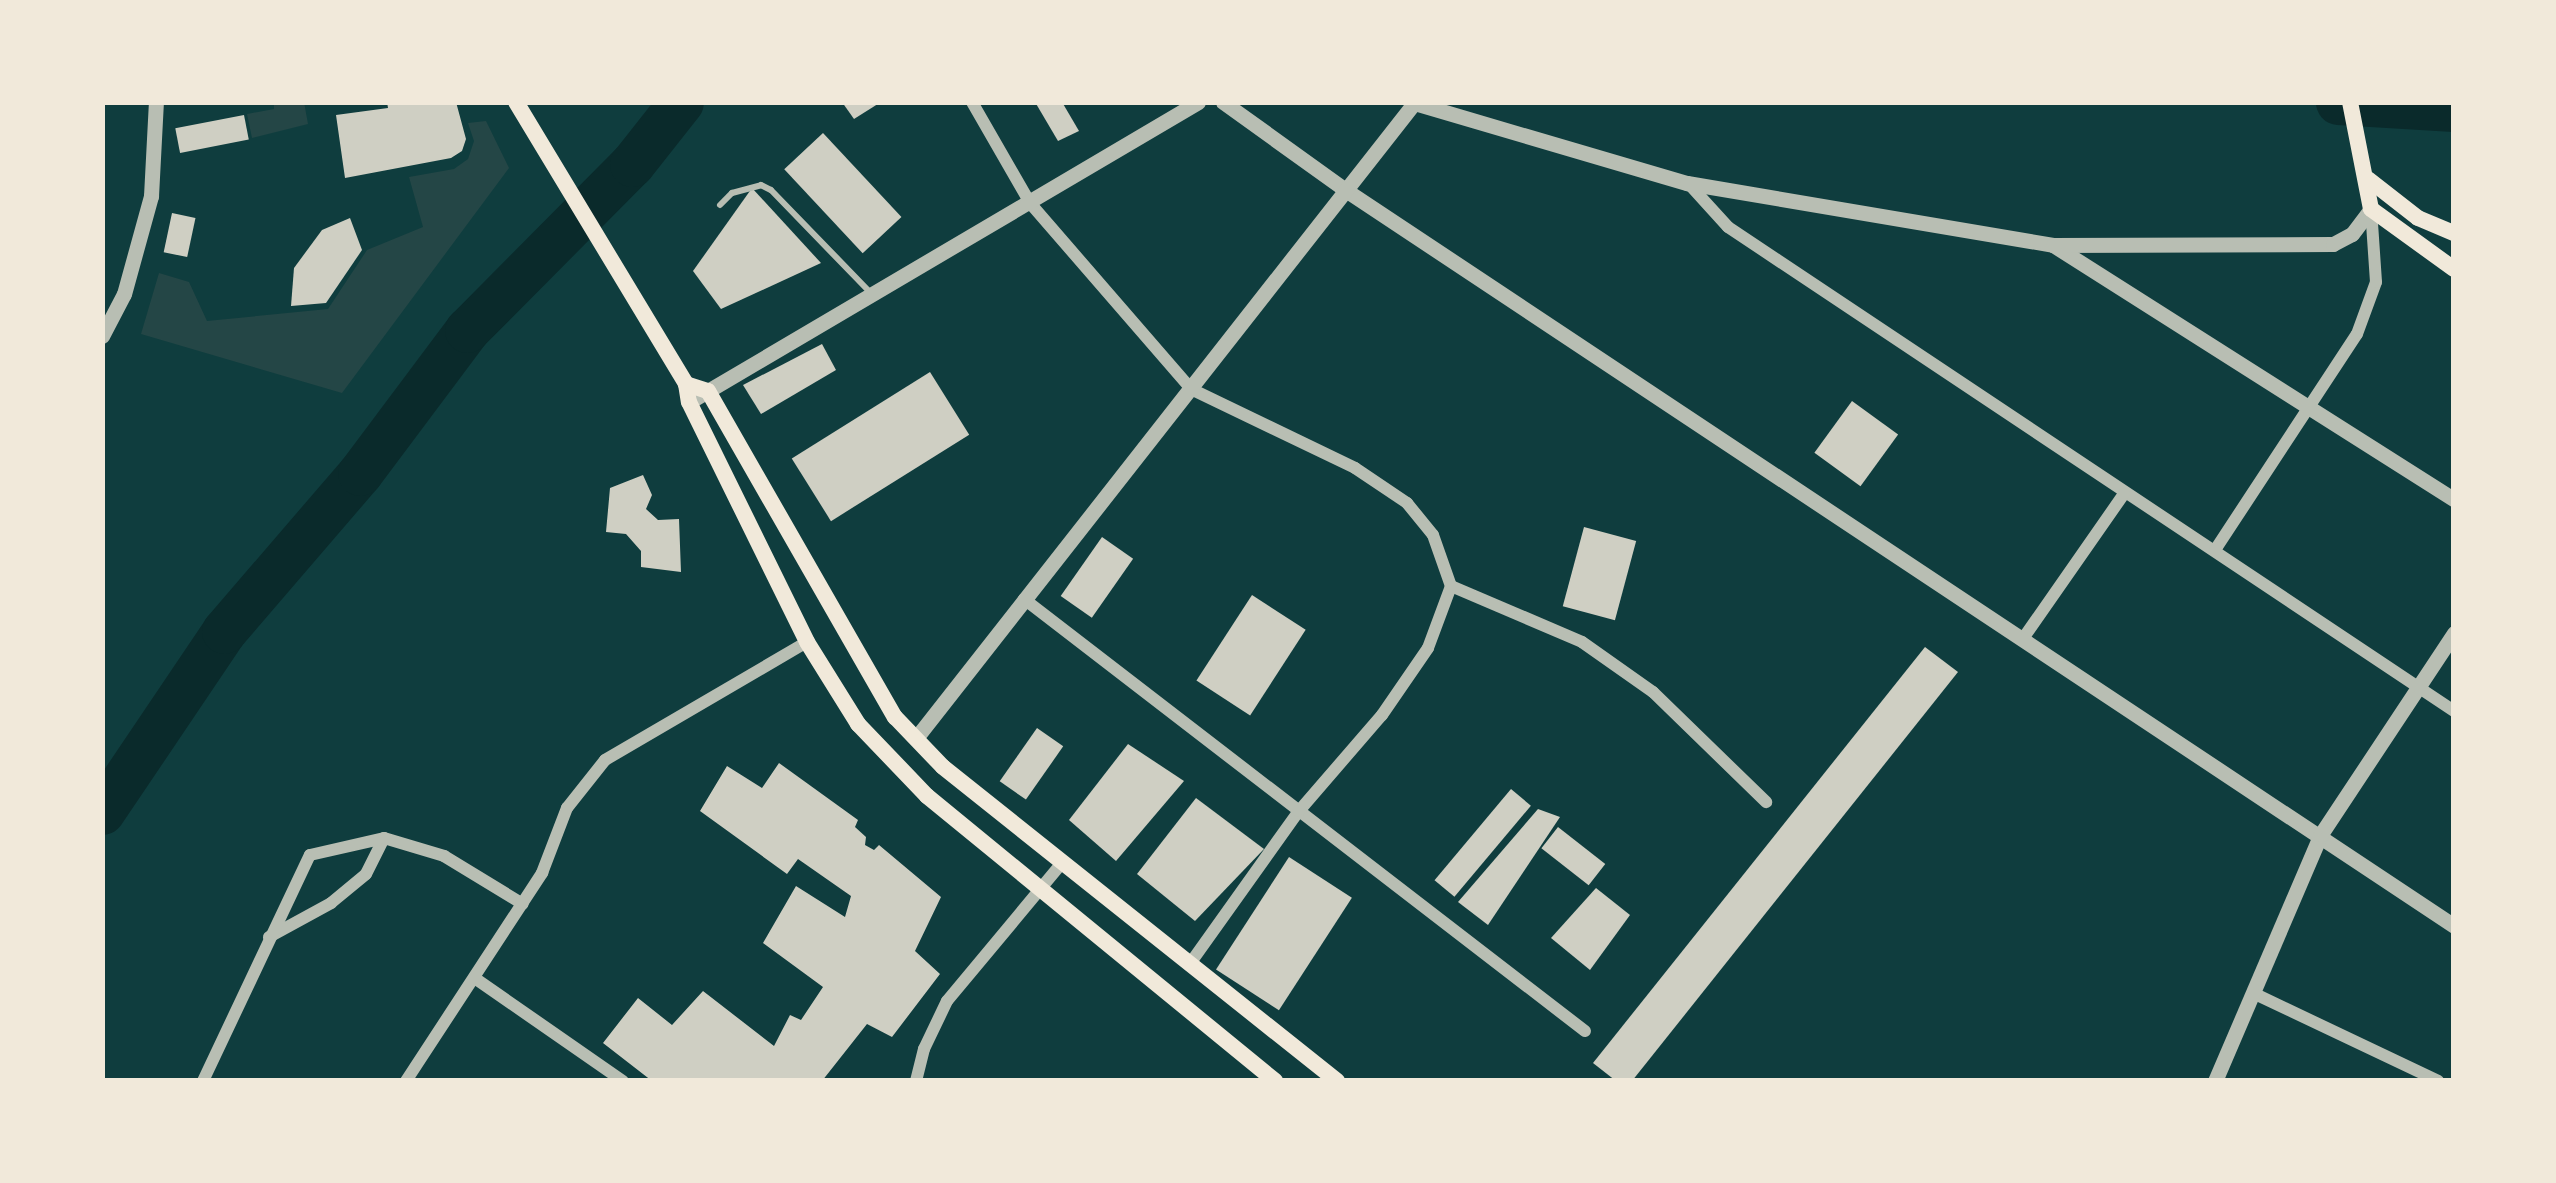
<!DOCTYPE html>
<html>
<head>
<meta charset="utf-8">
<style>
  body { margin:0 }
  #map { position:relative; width:2556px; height:1183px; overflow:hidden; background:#0f3d3e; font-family:Cabin,sans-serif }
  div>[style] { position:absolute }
  .green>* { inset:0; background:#244646 }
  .river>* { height:45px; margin:-22.5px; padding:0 22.5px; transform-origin:22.5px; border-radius:22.5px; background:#0a2a2b }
  .building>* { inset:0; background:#cfcfc3; transform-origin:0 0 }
  .service>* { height:6px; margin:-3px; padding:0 3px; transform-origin:3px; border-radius:3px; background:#b8beb3 }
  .minor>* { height:12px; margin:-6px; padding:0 6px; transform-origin:6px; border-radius:6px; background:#b8beb3 }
  .tertiary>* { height:15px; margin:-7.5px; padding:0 7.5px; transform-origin:7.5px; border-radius:7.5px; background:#b8beb3 }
  .secondary>* { height:16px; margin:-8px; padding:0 8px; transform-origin:8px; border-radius:8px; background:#f1e9da }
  span { translate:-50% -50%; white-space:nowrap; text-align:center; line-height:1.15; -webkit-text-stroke:9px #f1e9da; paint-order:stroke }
  .frame { position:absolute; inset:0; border:105px solid #f1e9da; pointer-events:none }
</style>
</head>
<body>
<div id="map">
  <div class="green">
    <div style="clip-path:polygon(274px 102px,304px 102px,308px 124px,252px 138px,247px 114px,274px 109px)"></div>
    <div style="clip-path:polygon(486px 121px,509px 168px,342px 393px,141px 334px,159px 273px,189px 282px,207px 321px,328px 309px,367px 250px,423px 227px,409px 177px,454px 169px,468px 159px,474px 141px,468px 123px)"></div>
  </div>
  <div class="river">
    <div style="left:2338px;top:102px;width:116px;rotate:3.5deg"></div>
    <div style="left:102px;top:812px;width:218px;rotate:-56deg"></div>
    <div style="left:224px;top:631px;width:208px;rotate:-49.3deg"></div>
    <div style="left:360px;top:473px;width:179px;rotate:-53.2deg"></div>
    <div style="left:467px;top:330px;width:234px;rotate:-45.2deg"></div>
    <div style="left:632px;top:164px;width:79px;rotate:-51.7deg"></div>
  </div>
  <div class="building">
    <div style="clip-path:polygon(387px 102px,456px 102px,466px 139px,462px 151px,451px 158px,345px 178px,336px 115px,388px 108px)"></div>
    <div style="clip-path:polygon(842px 102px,881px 102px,854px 119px)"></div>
    <div style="clip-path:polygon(1035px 102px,1062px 102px,1079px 131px,1058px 141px)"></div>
    <div style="left:244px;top:115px;width:25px;height:70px;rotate:79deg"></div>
    <div style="left:823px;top:133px;width:115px;height:53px;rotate:47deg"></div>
    <div style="clip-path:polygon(752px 188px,821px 263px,721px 309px,693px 271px)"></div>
    <div style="left:172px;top:213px;width:24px;height:40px;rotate:12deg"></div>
    <div style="clip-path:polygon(350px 218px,362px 250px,326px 303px,291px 306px,294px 268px,322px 230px)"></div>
    <div style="clip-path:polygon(822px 344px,836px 370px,761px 414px,743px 385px)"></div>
    <div style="left:930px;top:372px;width:74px;height:163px;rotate:58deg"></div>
    <div style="left:1852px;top:401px;width:57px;height:64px;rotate:36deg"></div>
    <div style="clip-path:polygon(643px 475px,652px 495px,646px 509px,658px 520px,679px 519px,681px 572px,641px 567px,641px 551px,626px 534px,606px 532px,610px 488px)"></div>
    <div style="left:1584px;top:527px;width:54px;height:82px;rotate:15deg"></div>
    <div style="left:1102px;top:537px;width:38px;height:72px;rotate:35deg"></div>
    <div style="left:1252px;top:595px;width:64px;height:102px;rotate:33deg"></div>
    <div style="clip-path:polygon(1925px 647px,1958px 672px,1632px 1081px,1616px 1081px,1593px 1063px)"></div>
    <div style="left:1037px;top:728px;width:32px;height:65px;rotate:35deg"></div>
    <div style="clip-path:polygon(1128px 744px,1184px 781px,1116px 861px,1069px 820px)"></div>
    <div style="clip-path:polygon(779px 763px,858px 820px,855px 827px,866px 837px,865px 845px,874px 850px,879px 845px,941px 897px,915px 951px,940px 974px,892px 1037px,867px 1024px,822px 1081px,652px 1081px,603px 1043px,638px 998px,672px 1025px,703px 991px,774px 1046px,790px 1015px,801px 1020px,823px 987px,763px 943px,796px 886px,845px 917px,851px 896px,798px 859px,787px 874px,700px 811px,727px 766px,762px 788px)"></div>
    <div style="left:1511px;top:789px;width:26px;height:119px;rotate:40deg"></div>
    <div style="clip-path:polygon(1196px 798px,1264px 849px,1195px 921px,1137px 874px)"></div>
    <div style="clip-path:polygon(1538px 809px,1560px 817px,1488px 925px,1458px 902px)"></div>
    <div style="left:1558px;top:827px;width:60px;height:27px;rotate:38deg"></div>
    <div style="left:1289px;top:857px;width:75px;height:134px;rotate:33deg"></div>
    <div style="clip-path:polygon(1596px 888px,1630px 915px,1590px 970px,1551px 938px)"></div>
  </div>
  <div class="service">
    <div style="left:720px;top:205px;width:17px;rotate:-45deg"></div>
    <div style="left:732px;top:193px;width:30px;rotate:-15deg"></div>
    <div style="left:761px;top:185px;width:11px;rotate:27deg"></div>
    <div style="left:771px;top:190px;width:142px;rotate:45.9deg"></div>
  </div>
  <div class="minor">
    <div style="left:972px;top:102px;width:116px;rotate:60.1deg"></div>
    <div style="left:1030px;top:203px;width:246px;rotate:49.1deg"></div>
    <div style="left:1191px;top:389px;width:182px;rotate:25.7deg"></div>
    <div style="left:1355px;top:468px;width:63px;rotate:33.9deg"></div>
    <div style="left:1407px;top:503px;width:41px;rotate:50.9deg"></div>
    <div style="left:1433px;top:535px;width:54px;rotate:70.6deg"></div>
    <div style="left:1451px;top:586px;width:142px;rotate:23.1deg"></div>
    <div style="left:1582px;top:642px;width:87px;rotate:35.2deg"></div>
    <div style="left:1653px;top:692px;width:158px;rotate:44.2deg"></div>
    <div style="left:1688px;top:183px;width:59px;rotate:47.7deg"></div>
    <div style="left:1728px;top:227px;width:873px;rotate:33.69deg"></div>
    <div style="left:2215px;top:550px;width:258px;rotate:-56.7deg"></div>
    <div style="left:2357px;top:334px;width:55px;rotate:-69.9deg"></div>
    <div style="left:2376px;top:282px;width:73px;rotate:-93.9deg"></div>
    <div style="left:1024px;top:599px;width:708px;rotate:37.6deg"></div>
    <div style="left:2022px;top:640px;width:178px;rotate:-55.1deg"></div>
    <div style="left:269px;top:937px;width:71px;rotate:-28.7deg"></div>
    <div style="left:331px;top:903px;width:45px;rotate:-39.6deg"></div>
    <div style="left:366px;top:874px;width:40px;rotate:-63.4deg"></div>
    <div style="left:1189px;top:965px;width:189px;rotate:-54.5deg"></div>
    <div style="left:1299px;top:811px;width:127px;rotate:-49.2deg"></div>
    <div style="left:1382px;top:715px;width:81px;rotate:-55.5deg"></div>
    <div style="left:1428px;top:648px;width:66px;rotate:-69.6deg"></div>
    <div style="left:476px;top:979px;width:179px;rotate:34.8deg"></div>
    <div style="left:2253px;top:993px;width:205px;rotate:25.4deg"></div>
    <div style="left:203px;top:1081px;width:250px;rotate:-64.7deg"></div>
    <div style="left:310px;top:855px;width:76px;rotate:-12.9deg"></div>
    <div style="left:384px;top:838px;width:63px;rotate:16.7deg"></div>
    <div style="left:444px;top:856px;width:92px;rotate:31.3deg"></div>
    <div style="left:406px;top:1081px;width:249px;rotate:-56.8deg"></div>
    <div style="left:542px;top:873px;width:70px;rotate:-69deg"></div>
    <div style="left:567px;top:808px;width:61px;rotate:-51.6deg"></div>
    <div style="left:605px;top:760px;width:234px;rotate:-30.3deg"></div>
    <div style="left:916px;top:1081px;width:33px;rotate:-76deg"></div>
    <div style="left:924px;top:1049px;width:53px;rotate:-64.4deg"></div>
    <div style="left:947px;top:1001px;width:180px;rotate:-50.2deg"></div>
  </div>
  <div class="tertiary">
    <div style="left:1223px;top:102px;width:153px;rotate:35.7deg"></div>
    <div style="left:1347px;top:191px;width:1329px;rotate:33.58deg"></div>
    <div style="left:1411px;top:102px;width:288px;rotate:16.4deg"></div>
    <div style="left:1687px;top:183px;width:371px;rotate:9.6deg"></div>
    <div style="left:2053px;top:245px;width:475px;rotate:32.4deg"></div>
    <div style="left:2053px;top:245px;width:280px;rotate:-0.2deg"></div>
    <div style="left:2333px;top:244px;width:21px;rotate:-28deg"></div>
    <div style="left:2352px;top:234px;width:31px;rotate:-53deg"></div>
    <div style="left:102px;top:336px;width:47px;rotate:-62.4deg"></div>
    <div style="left:124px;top:294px;width:102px;rotate:-74.6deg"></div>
    <div style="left:151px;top:196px;width:94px;rotate:-87deg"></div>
    <div style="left:689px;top:402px;width:591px;rotate:-30.51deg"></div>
    <div style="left:916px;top:738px;width:807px;rotate:-51.89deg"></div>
    <div style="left:2215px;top:1081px;width:269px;rotate:-66.8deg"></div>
    <div style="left:2321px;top:834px;width:241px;rotate:-56.5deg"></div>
  </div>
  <div class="secondary">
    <div style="left:516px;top:102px;width:329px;rotate:58.9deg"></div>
    <div style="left:686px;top:384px;width:18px;rotate:81deg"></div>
    <div style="left:689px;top:402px;width:267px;rotate:63.8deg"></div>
    <div style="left:807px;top:642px;width:97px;rotate:58.1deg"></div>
    <div style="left:858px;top:724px;width:100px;rotate:46.2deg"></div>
    <div style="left:927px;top:796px;width:450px;rotate:39.3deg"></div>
    <div style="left:2350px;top:102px;width:109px;rotate:78.9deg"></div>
    <div style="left:2371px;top:209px;width:102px;rotate:35.9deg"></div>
    <div style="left:2368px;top:179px;width:63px;rotate:38deg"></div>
    <div style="left:2418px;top:218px;width:39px;rotate:23deg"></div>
    <div style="left:686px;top:384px;width:23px;rotate:18deg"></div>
    <div style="left:708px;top:391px;width:376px;rotate:60.2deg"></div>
    <div style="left:895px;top:717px;width:69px;rotate:46.2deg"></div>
    <div style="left:943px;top:767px;width:504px;rotate:38.55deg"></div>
  </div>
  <div class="frame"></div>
</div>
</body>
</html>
